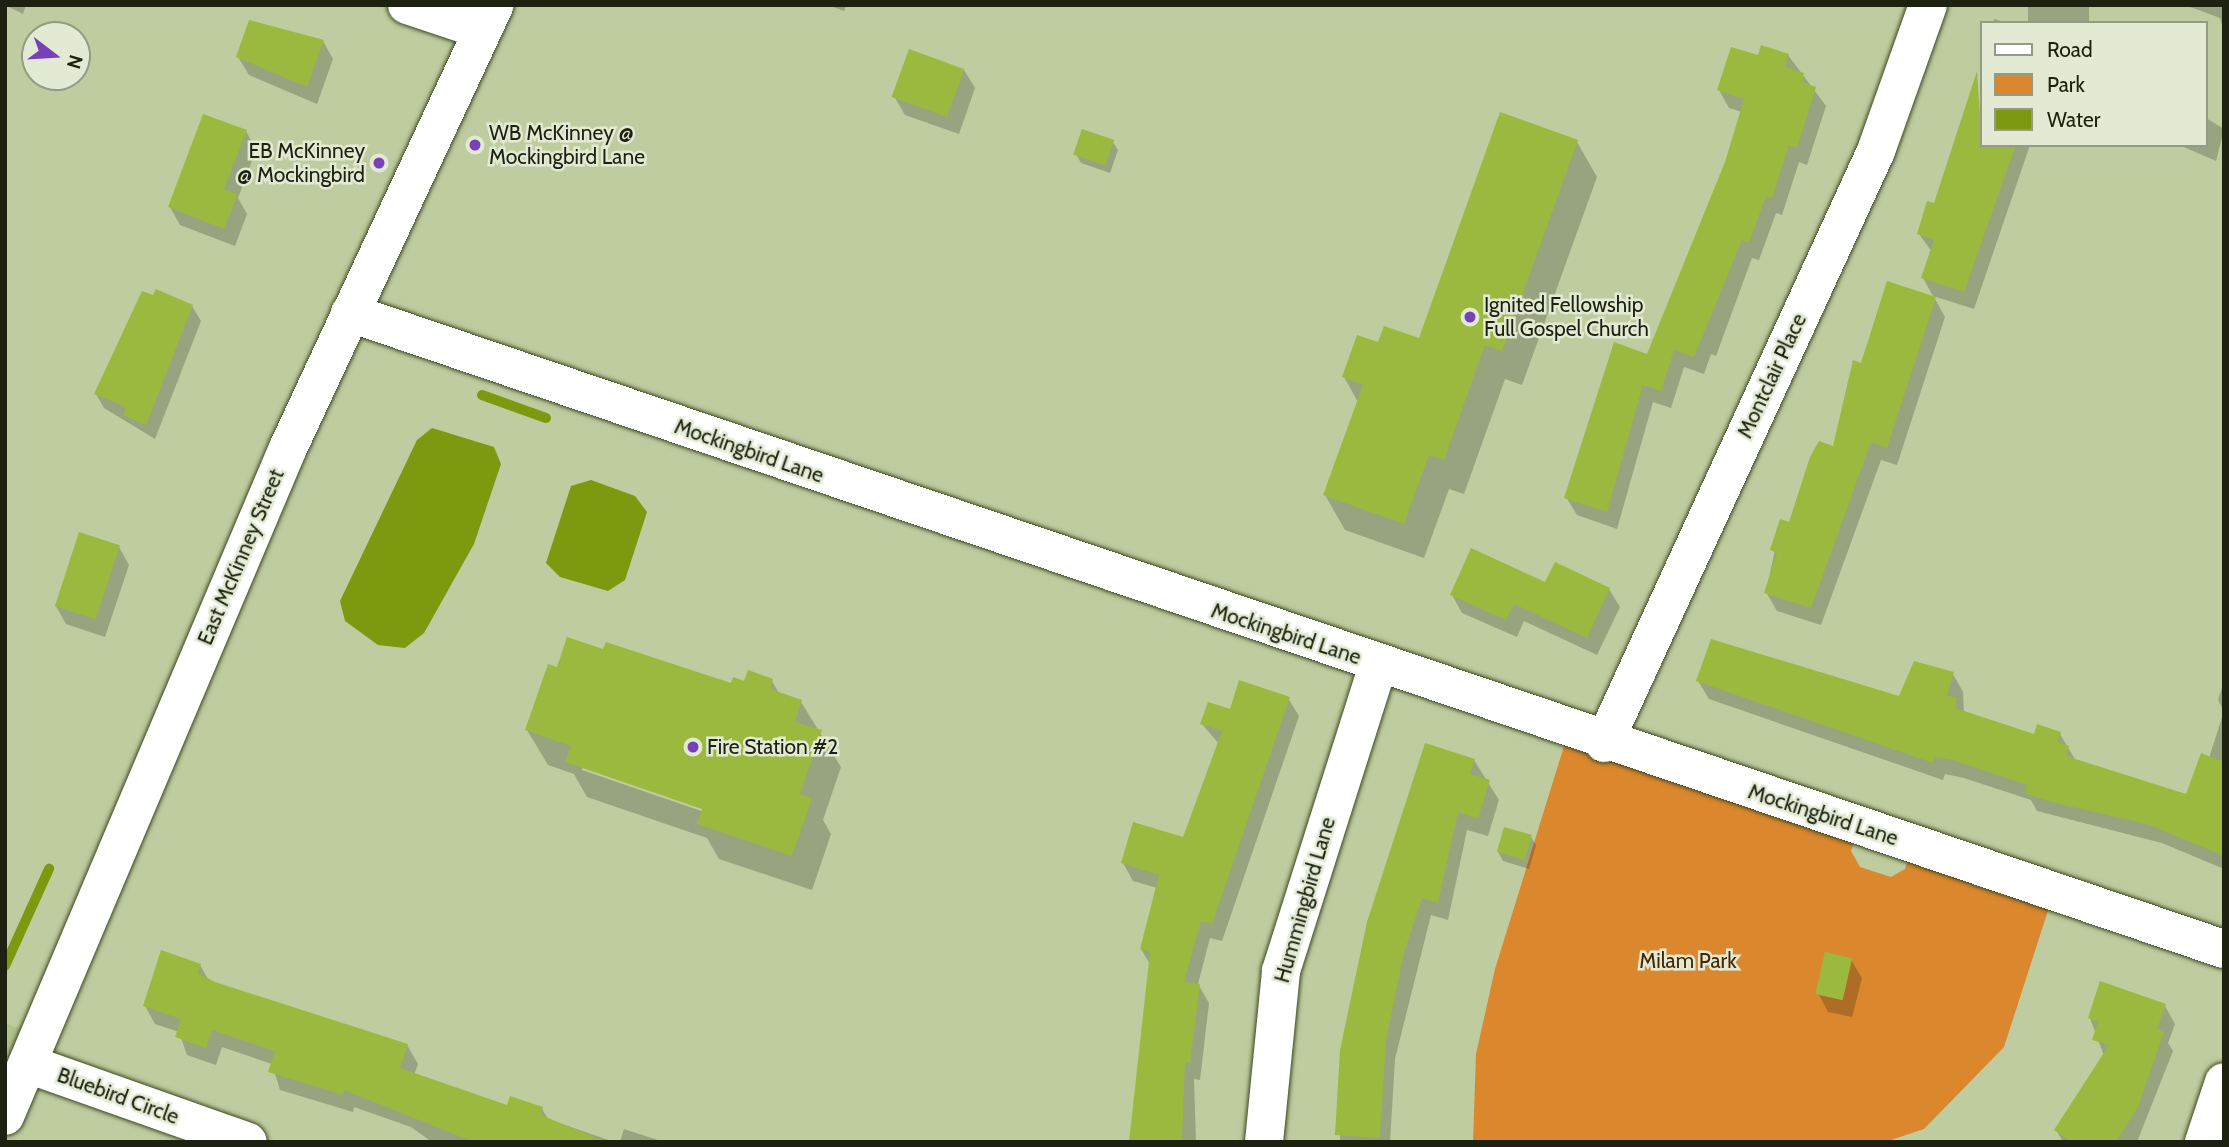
<!DOCTYPE html>
<html>
<head>
<meta charset="utf-8">
<style>
  body { margin:0 }
  #map { position:relative; width:2229px; height:1147px; overflow:hidden; background:#becc9f; font-family:Cabin,sans-serif }
  div>[style] { position:absolute }
  .built>* { inset:0; background:#b1c18d }
  .green>* { inset:0; background:#db872e }
  .water>* { inset:0; background:#7d990f }
  .shadow>* { inset:0; background:#0003; transform-origin:0 0 }
  .stream>* { height:10px; margin:-5px; padding:0 5px; transform-origin:5px; border-radius:5px; background:#7d990f }
  .building>* { inset:0; background:#9bb93e; transform-origin:0 0 }
  .roads { filter:drop-shadow(0 0 2px #3d4820) drop-shadow(0 0 2px #3d4820) }
  .minor>* { height:38px; margin:-19px; padding:0 19px; transform-origin:19px; border-radius:19px; background:#fff }
  .major>* { height:38px; margin:-19px; padding:0 19px; transform-origin:19px; border-radius:19px; background:#fff }
  .dots>* { width:19px; height:19px; translate:-50% -50%; box-sizing:border-box; border:4px solid #e2ead3; border-radius:50% }
  span { translate:-50% -50%; white-space:nowrap; text-align:center; line-height:1.15; -webkit-text-stroke:5px #e2ead3; paint-order:stroke }
  .poi-label { font-size:21px; color:#1c2110 }
  .left { translate:0 -50%; text-align:left }
  .right { translate:-100% -50%; text-align:right }
  .street-label { font-size:21px; color:#1c2110 }
  .park-label { font-size:21px; color:#4a2600 }
  .frame { position:absolute; inset:0; border:7px solid #1c2110; pointer-events:none }
  .legend { position:absolute; left:1980px; top:21px; width:228px; height:126px; box-sizing:border-box; background:#e2ead3; border:2px solid #939a85; margin:0; padding:9px 12px; list-style:none; font-size:21px; color:#1c2110 }
  .legend li { display:flex; align-items:center; gap:14px; height:35px }
  .legend b { width:35px; border:2px solid #939a85 }
  .north { position:absolute; left:21px; top:21px; width:70px; height:70px; box-sizing:border-box; background:#e2ead3; border:2px solid #939a85; border-radius:50%; rotate:107deg; font-size:19px; font-weight:700; line-height:28px; text-align:center; color:#1c2110 }
  .north::after { content:''; display:block; margin:auto; width:24px; height:32px; background:#7941b7; clip-path:polygon(50% 0,100% 100%,50% 72%,0 100%) }
</style>
</head>
<body>
<div id="map">
  <div class="built">
    <div style="clip-path:polygon(5px 1023px,40px 1037px,5px 1116px)"></div>
  </div>
  <div class="green">
    <div style="clip-path:polygon(1569px 730px,1859px 827px,1851px 851px,1860px 867px,1891px 877px,1905px 869px,1913px 845px,2054px 892px,2004px 1047px,1924px 1129px,1885px 1142px,1473px 1142px,1476px 1054px,1495px 969px)"></div>
  </div>
  <div class="water">
    <div style="clip-path:polygon(432px 428px,494px 447px,501px 464px,474px 544px,424px 633px,405px 648px,378px 645px,345px 621px,340px 601px,417px 440px)"></div>
    <div style="clip-path:polygon(591px 480px,635px 496px,647px 512px,625px 580px,608px 591px,560px 577px,546px 563px,571px 486px)"></div>
  </div>
  <div class="shadow">
    <div style="clip-path:polygon(5px 5px,26px 5px,23px 14px)"></div>
    <div style="clip-path:polygon(828px 5px,846px 5px,844px 11px)"></div>
    <div style="left:2028px;top:5px;width:61px;height:18px"></div>
    <div style="clip-path:polygon(2185px 5px,2224px 5px,2224px 32px,2220px 18px)"></div>
    <div style="clip-path:polygon(1994px 19px,2007px 23px,1993px 23px)"></div>
    <div style="clip-path:polygon(323px 41px,333px 59px,317px 104px,249px 75px,238px 57px)"></div>
    <div style="clip-path:polygon(1788px 55px,1826px 106px,1807px 165px,1799px 162px,1782px 215px,1776px 213px,1759px 260px,1752px 258px,1716px 356px,1711px 354px,1704px 374px,1684px 367px,1671px 408px,1653px 402px,1617px 529px,1577px 515px,1566px 497px,1648px 356px,1727px 163px,1742px 112px,1729px 108px,1719px 90px,1759px 57px)"></div>
    <div style="clip-path:polygon(964px 70px,975px 88px,959px 134px,905px 115px,894px 96px)"></div>
    <div style="clip-path:polygon(1964px 117px,1982px 123px,1982px 145px,2030px 145px,1974px 309px,1933px 296px,1923px 278px,1932px 252px,1919px 234px,1935px 205px)"></div>
    <div style="clip-path:polygon(2206px 118px,2224px 129px,2216px 161px,2179px 145px,2206px 145px)"></div>
    <div style="clip-path:polygon(246px 131px,256px 150px,238px 198px,247px 214px,235px 246px,180px 225px,170px 207px)"></div>
    <div style="clip-path:polygon(1113px 142px,1118px 150px,1110px 173px,1081px 163px,1076px 154px)"></div>
    <div style="clip-path:polygon(1577px 142px,1597px 177px,1522px 385px,1505px 379px,1464px 494px,1449px 489px,1424px 558px,1345px 530px,1325px 495px,1358px 402px,1344px 377px,1379px 344px,1420px 340px)"></div>
    <div style="clip-path:polygon(1935px 299px,1945px 317px,1897px 465px,1881px 460px,1821px 625px,1777px 611px,1766px 592px,1781px 522px,1790px 524px,1835px 448px,1862px 365px)"></div>
    <div style="clip-path:polygon(192px 306px,201px 321px,155px 439px,104px 408px,96px 394px)"></div>
    <div style="clip-path:polygon(119px 547px,129px 565px,105px 637px,66px 624px,56px 606px)"></div>
    <div style="clip-path:polygon(1546px 584px,1609px 589px,1620px 607px,1597px 655px,1524px 621px,1517px 637px,1462px 613px,1452px 595px)"></div>
    <div style="clip-path:polygon(evenodd,604px 651px,732px 686px,772px 681px,780px 695px,801px 702px,841px 767px,823px 820px,831px 834px,812px 890px,719px 859px,707px 838px,587px 797px,574px 774px,548px 765px,527px 730px,558px 669px,604px 651px,582px 766px,711px 810px,710px 814px,582px 770px,582px 766px)"></div>
    <div style="clip-path:polygon(1953px 674px,1963px 692px,1964px 713px,2035px 737px,2060px 734px,2076px 761px,2187px 796px,2209px 758px,2224px 711px,2218px 700px,2224px 681px,2224px 869px,2162px 843px,2037px 811px,2031px 800px,1964px 778px,1945px 774px,1943px 780px,1709px 699px,1698px 681px,1900px 698px)"></div>
    <div style="clip-path:polygon(1288px 698px,1299px 716px,1222px 941px,1210px 938px,1198px 984px,1209px 1003px,1200px 1080px,1194px 1079px,1196px 1142px,1130px 1142px,1150px 964px,1141px 949px,1157px 888px,1133px 881px,1123px 863px,1184px 839px,1219px 744px,1202px 724px)"></div>
    <div style="clip-path:polygon(1474px 760px,1499px 800px,1488px 836px,1467px 830px,1448px 920px,1431px 915px,1395px 1059px,1390px 1142px,1340px 1142px,1342px 1050px)"></div>
    <div style="clip-path:polygon(1531px 837px,1536px 845px,1529px 869px,1503px 861px,1498px 852px)"></div>
    <div style="clip-path:polygon(1851px 960px,1862px 978px,1852px 1017px,1828px 1012px,1818px 993px)"></div>
    <div style="clip-path:polygon(200px 965px,209px 981px,407px 1045px,418px 1064px,414px 1075px,508px 1107px,542px 1109px,548px 1119px,614px 1142px,432px 1142px,411px 1127px,354px 1107px,353px 1112px,280px 1090px,272px 1064px,222px 1047px,216px 1065px,187px 1055px,179px 1032px,155px 1024px,145px 1006px)"></div>
    <div style="clip-path:polygon(2165px 1006px,2175px 1024px,2168px 1043px,2173px 1051px,2137px 1142px,2063px 1142px,2056px 1130px,2104px 1056px,2090px 1018px)"></div>
    <div style="clip-path:polygon(624px 1129px,664px 1142px,620px 1142px)"></div>
  </div>
  <div class="stream">
    <div style="left:482px;top:395px;width:68px;rotate:19.8deg"></div>
    <div style="left:5px;top:966px;width:107px;rotate:-65.6deg"></div>
  </div>
  <div class="building">
    <div style="clip-path:polygon(249px 20px,324px 40px,307px 87px,236px 57px)"></div>
    <div style="clip-path:polygon(1761px 45px,1789px 54px,1785px 67px,1804px 73px,1802px 82px,1816px 87px,1797px 148px,1789px 145px,1772px 198px,1766px 196px,1749px 243px,1742px 240px,1694px 357px,1674px 350px,1661px 391px,1643px 385px,1607px 512px,1564px 498px,1614px 342px,1647px 354px,1725px 162px,1744px 99px,1717px 90px,1731px 47px,1758px 55px)"></div>
    <div style="left:909px;top:49px;width:59px;height:51px;rotate:20deg"></div>
    <div style="clip-path:polygon(1977px 71px,1982px 145px,2016px 145px,1964px 292px,1921px 278px,1934px 240px,1917px 234px,1927px 201px,1934px 203px)"></div>
    <div style="clip-path:polygon(1500px 112px,1578px 140px,1502px 351px,1485px 345px,1444px 460px,1429px 455px,1404px 524px,1323px 495px,1363px 385px,1342px 377px,1357px 335px,1378px 342px,1384px 326px,1419px 338px)"></div>
    <div style="clip-path:polygon(203px 114px,247px 130px,224px 189px,238px 194px,224px 229px,168px 207px)"></div>
    <div style="left:1082px;top:129px;width:34px;height:27px;rotate:19deg"></div>
    <div style="clip-path:polygon(1887px 281px,1936px 297px,1887px 448px,1871px 442px,1811px 608px,1764px 593px,1777px 553px,1770px 550px,1780px 519px,1789px 522px,1810px 457px,1819px 441px,1833px 446px,1853px 360px,1861px 363px)"></div>
    <div style="clip-path:polygon(156px 289px,193px 305px,146px 425px,123px 415px,126px 407px,94px 394px,142px 291px,153px 295px)"></div>
    <div style="left:79px;top:532px;width:43px;height:78px;rotate:18deg"></div>
    <div style="clip-path:polygon(1471px 548px,1545px 582px,1555px 562px,1610px 588px,1587px 638px,1514px 604px,1506px 620px,1450px 595px)"></div>
    <div style="clip-path:polygon(567px 637px,603px 649px,606px 642px,731px 683px,733px 677px,744px 681px,748px 670px,773px 679px,770px 689px,802px 700px,795px 722px,822px 730px,800px 794px,812px 798px,792px 856px,697px 824px,702px 809px,565px 762px,571px 746px,525px 730px,548px 664px,557px 667px)"></div>
    <div style="clip-path:polygon(1711px 639px,1899px 696px,1914px 661px,1954px 672px,1947px 695px,1957px 698px,1955px 708px,2034px 734px,2037px 724px,2061px 732px,2058px 742px,2069px 746px,2066px 756px,2186px 794px,2201px 753px,2224px 762px,2224px 856px,2150px 825px,2051px 802px,2025px 793px,2027px 785px,1953px 760px,1935px 757px,1933px 763px,1696px 681px)"></div>
    <div style="clip-path:polygon(1239px 680px,1290px 697px,1212px 924px,1201px 921px,1184px 982px,1200px 984px,1190px 1063px,1185px 1062px,1182px 1142px,1129px 1142px,1150px 952px,1140px 949px,1159px 875px,1121px 863px,1133px 822px,1183px 837px,1222px 731px,1200px 724px,1208px 702px,1230px 709px)"></div>
    <div style="clip-path:polygon(1425px 743px,1475px 759px,1470px 774px,1490px 780px,1478px 819px,1458px 812px,1438px 903px,1422px 898px,1404px 953px,1386px 1040px,1380px 1138px,1335px 1135px,1340px 1050px,1367px 922px)"></div>
    <div style="left:1504px;top:827px;width:29px;height:26px;rotate:16deg"></div>
    <div style="clip-path:polygon(161px 950px,201px 964px,198px 973px,215px 982px,408px 1044px,400px 1068px,507px 1105px,510px 1096px,543px 1107px,541px 1115px,606px 1142px,474px 1142px,344px 1090px,343px 1095px,268px 1072px,275px 1051px,212px 1030px,206px 1048px,175px 1037px,181px 1019px,143px 1006px)"></div>
    <div style="left:1825px;top:952px;width:28px;height:43px;rotate:13deg"></div>
    <div style="clip-path:polygon(2100px 981px,2166px 1004px,2157px 1029px,2164px 1032px,2138px 1107px,2116px 1142px,2071px 1142px,2054px 1130px,2109px 1045px,2092px 1040px,2098px 1022px,2088px 1018px)"></div>
  </div>
  <div class="roads">
    <div class="minor">
      <div style="left:407px;top:5px;width:79px;rotate:18.4deg"></div>
      <div style="left:350px;top:313px;width:1979px;rotate:18.75deg"></div>
      <div style="left:1604px;top:743px;width:651px;rotate:-65.32deg"></div>
      <div style="left:1876px;top:151px;width:155px;rotate:-70.4deg"></div>
      <div style="left:28px;top:1064px;width:233px;rotate:19.5deg"></div>
      <div style="left:1264px;top:1142px;width:172px;rotate:-84.3deg"></div>
      <div style="left:1281px;top:971px;width:321px;rotate:-72.4deg"></div>
      <div style="left:2204px;top:1142px;width:63px;rotate:-71.6deg"></div>
    </div>
    <div class="major">
      <div style="left:5px;top:1116px;width:725px;rotate:-67.04deg"></div>
      <div style="left:288px;top:448px;width:489px;rotate:-65deg"></div>
    </div>
  </div>
  <div class="dots">
    <div style="left:475px;top:145px;background:#7941b7"></div>
    <div style="left:379px;top:163px;background:#7941b7"></div>
    <div style="left:1470px;top:317px;background:#7941b7"></div>
    <div style="left:693px;top:747px;background:#7941b7"></div>
  </div>
  <div class="poi-label">
    <span class="left" style="left:489px;top:145px">WB McKinney @<br>Mockingbird Lane</span>
    <span class="right" style="left:365px;top:163px">EB McKinney<br>@ Mockingbird</span>
    <span class="left" style="left:1484px;top:317px">Ignited Fellowship<br>Full Gospel Church</span>
    <span class="left" style="left:707px;top:747px">Fire Station #2</span>
  </div>
  <div class="street-label">
    <span style="left:1772px;top:376px;rotate:-65deg">Montclair Place</span>
    <span style="left:749px;top:451px;rotate:19deg">Mockingbird Lane</span>
    <span style="left:241px;top:557px;rotate:-67deg">East McKinney Street</span>
    <span style="left:1286px;top:634px;rotate:18deg">Mockingbird Lane</span>
    <span style="left:1823px;top:815px;rotate:18deg">Mockingbird Lane</span>
    <span style="left:1305px;top:900px;rotate:-74deg">Hummingbird Lane</span>
    <span style="left:118px;top:1096px;rotate:20deg">Bluebird Circle</span>
  </div>
  <div class="park-label">
    <span style="left:1688px;top:961px">Milam Park</span>
  </div>
  <div class="frame"></div>
  <ul class="legend">
  <li><b style="height:9px;background:#fff"></b>Road</li>
  <li><b style="height:19px;background:#db872e"></b>Park</li>
  <li><b style="height:19px;background:#7d990f"></b>Water</li>
  </ul>
  <div class="north">N</div>
</div>
</body>
</html>
